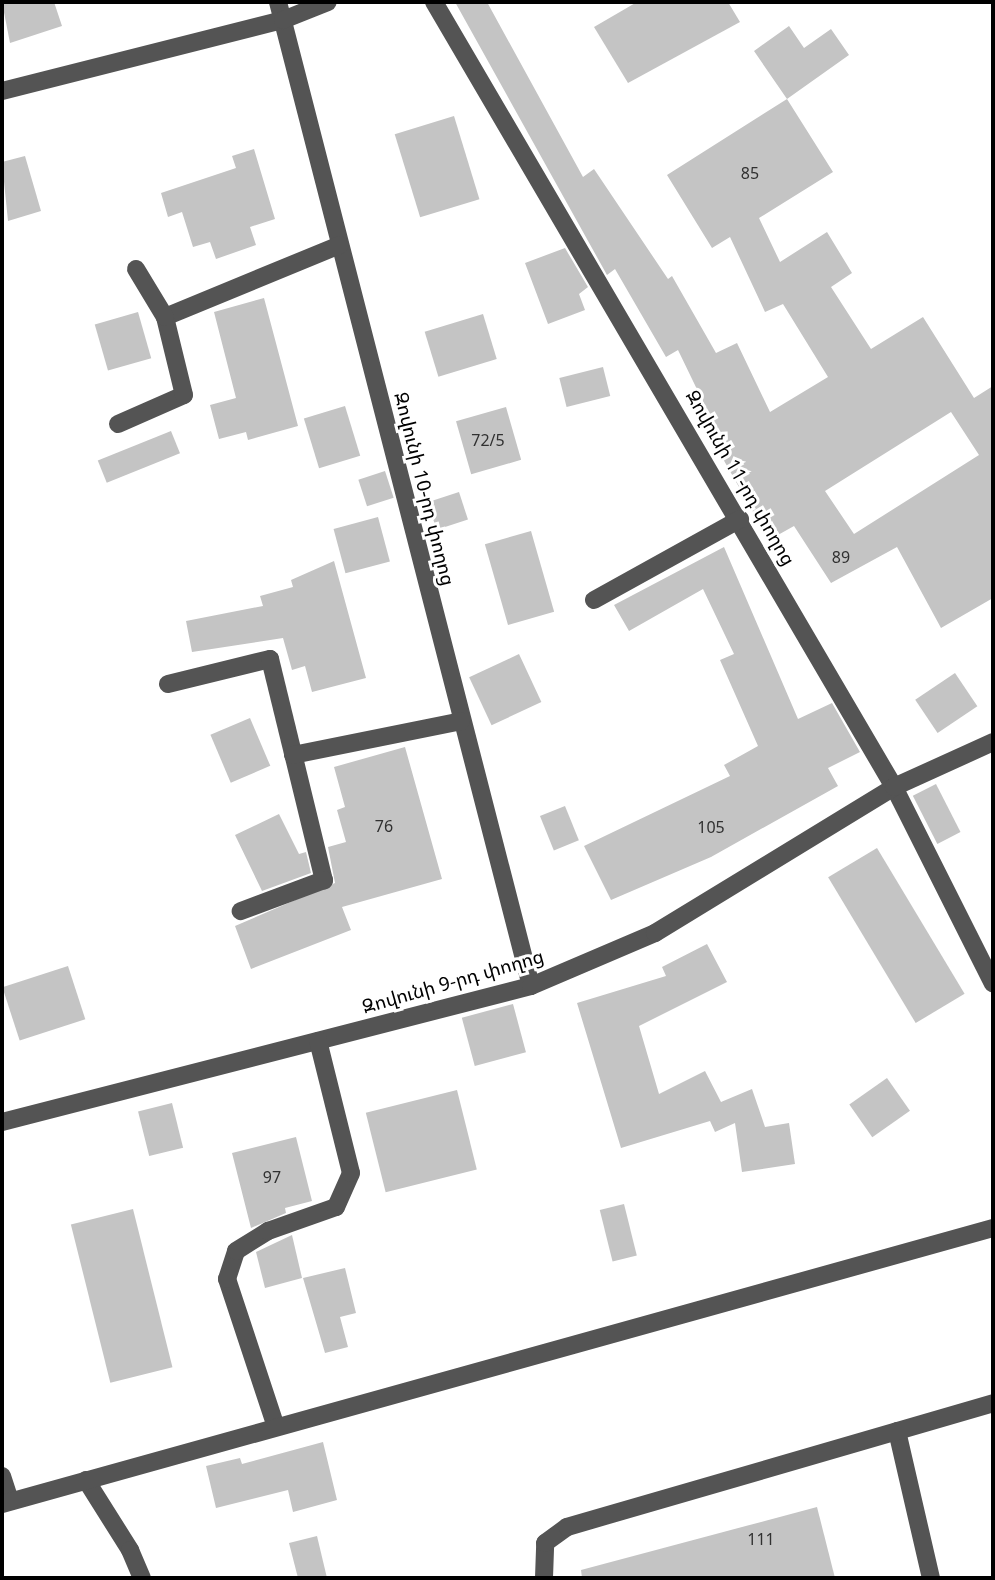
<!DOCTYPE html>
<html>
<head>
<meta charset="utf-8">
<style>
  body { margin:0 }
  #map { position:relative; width:995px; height:1580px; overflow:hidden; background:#fff; font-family:"Noto Sans","Noto Sans Armenian",sans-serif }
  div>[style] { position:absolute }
  .building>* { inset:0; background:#c4c4c4; transform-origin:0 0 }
  .minor>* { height:18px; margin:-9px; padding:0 9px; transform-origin:9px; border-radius:9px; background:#545454 }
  span { translate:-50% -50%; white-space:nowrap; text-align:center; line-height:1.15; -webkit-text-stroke:6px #fff; paint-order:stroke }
  .number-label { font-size:16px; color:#313131 }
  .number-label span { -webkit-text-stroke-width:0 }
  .street-label { font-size:19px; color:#000 }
  .frame { position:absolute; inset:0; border:4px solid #000; pointer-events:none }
</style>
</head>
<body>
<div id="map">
  <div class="building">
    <div style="clip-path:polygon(2px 2px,54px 2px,62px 26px,10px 43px)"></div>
    <div style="clip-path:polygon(evenodd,455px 2px,487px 2px,583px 177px,594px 169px,668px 279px,672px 276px,716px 353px,737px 343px,770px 412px,828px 377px,783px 304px,765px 312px,730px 237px,712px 248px,667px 175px,787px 99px,833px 172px,759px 218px,780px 262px,827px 232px,852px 273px,831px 287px,871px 349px,923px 317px,974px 398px,993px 386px,993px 598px,941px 628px,897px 547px,831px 583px,794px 526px,769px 540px,714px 443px,721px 439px,678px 350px,666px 357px,615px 269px,607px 275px,455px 2px,951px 412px,979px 455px,854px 534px,825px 491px,951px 412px)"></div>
    <div style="clip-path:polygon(637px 2px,728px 2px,740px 22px,628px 83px,594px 27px)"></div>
    <div style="clip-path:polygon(789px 26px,804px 48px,831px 29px,849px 55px,787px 99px,754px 51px)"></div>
    <div style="left:454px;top:116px;width:87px;height:62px;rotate:73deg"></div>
    <div style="clip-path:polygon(254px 149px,275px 219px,250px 227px,256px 245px,216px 259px,210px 242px,193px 247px,182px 212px,168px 217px,161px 193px,236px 168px,232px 156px)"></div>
    <div style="clip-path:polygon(25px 156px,41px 211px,8px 221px,2px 162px)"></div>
    <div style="clip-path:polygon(565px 248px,588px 287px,579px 294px,585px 310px,548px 324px,525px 263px)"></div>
    <div style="clip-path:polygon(264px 298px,298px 426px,248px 440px,246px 432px,219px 439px,210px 405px,236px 398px,214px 312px)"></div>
    <div style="left:138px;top:312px;width:48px;height:45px;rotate:74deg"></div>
    <div style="left:483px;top:314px;width:47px;height:61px;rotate:73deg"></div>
    <div style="left:603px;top:367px;width:30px;height:45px;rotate:76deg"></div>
    <div style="left:345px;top:406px;width:52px;height:43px;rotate:73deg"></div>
    <div style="left:506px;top:407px;width:55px;height:52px;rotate:74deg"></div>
    <div style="left:171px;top:431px;width:24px;height:79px;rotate:68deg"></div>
    <div style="left:385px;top:471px;width:28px;height:28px;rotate:72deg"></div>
    <div style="left:459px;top:492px;width:29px;height:33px;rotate:72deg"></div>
    <div style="left:378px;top:517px;width:46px;height:46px;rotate:75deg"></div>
    <div style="left:531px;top:531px;width:84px;height:48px;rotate:74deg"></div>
    <div style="clip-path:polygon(724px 547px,798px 719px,832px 703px,860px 752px,828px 768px,838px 786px,711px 857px,611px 900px,584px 846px,730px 776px,724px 765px,758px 746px,720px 660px,734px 654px,703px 589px,629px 631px,614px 605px)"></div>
    <div style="clip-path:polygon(334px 561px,366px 678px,312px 692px,305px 666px,292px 670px,283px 638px,192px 652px,186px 621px,263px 606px,260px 596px,293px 587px,291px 580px)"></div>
    <div style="left:519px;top:654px;width:53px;height:55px;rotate:65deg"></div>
    <div style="left:955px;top:673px;width:40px;height:48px;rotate:56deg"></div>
    <div style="left:250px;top:718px;width:52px;height:43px;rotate:67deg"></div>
    <div style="clip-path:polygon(405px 747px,442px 879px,342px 907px,351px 930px,251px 969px,235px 926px,335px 883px,328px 847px,346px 842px,337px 810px,345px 807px,334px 767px)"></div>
    <div style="left:936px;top:784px;width:54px;height:26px;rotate:63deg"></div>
    <div style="left:565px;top:806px;width:37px;height:27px;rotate:68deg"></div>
    <div style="clip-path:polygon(279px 814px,299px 854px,306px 852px,311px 873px,262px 891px,235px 835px)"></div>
    <div style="left:877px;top:848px;width:170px;height:57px;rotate:59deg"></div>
    <div style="clip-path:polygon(707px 944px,727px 982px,639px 1026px,659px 1094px,705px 1071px,721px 1102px,752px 1089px,765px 1127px,789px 1123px,795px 1164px,742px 1172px,735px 1123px,715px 1132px,710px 1121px,621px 1148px,577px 1003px,666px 976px,662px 967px)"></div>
    <div style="left:68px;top:966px;width:56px;height:69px;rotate:72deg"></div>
    <div style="left:513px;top:1004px;width:50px;height:53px;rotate:75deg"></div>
    <div style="left:887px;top:1078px;width:40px;height:46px;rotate:55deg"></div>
    <div style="left:457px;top:1090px;width:82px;height:94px;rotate:76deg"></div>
    <div style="left:172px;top:1103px;width:46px;height:35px;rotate:76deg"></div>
    <div style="clip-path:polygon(296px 1137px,312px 1201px,285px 1208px,286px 1213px,251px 1228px,232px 1153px)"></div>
    <div style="left:624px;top:1204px;width:53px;height:25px;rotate:76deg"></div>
    <div style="left:133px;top:1209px;width:163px;height:64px;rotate:76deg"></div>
    <div style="clip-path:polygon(292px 1235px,302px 1278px,265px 1288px,256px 1252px)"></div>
    <div style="clip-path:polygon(345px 1268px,356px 1313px,340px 1317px,348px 1347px,325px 1353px,303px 1278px)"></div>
    <div style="clip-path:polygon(323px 1442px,337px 1500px,293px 1512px,288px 1490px,216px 1508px,206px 1466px,240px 1458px,242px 1464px)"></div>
    <div style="clip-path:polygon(817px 1507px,835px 1578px,582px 1578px,581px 1570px)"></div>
    <div style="clip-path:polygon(317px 1536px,327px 1578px,298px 1578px,289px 1543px)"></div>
  </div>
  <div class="minor">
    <div style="left:278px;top:2px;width:1016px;rotate:75.58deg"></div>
    <div style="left:434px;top:2px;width:910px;rotate:59.63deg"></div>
    <div style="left:894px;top:787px;width:220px;rotate:63.3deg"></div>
    <div style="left:2px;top:91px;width:290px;rotate:-14.2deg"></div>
    <div style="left:283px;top:20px;width:48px;rotate:-21.8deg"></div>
    <div style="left:165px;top:317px;width:189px;rotate:-22.4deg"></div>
    <div style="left:118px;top:424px;width:72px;rotate:-23.7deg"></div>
    <div style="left:184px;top:395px;width:80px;rotate:-103.7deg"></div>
    <div style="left:165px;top:317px;width:56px;rotate:-121.1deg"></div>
    <div style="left:594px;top:600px;width:167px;rotate:-29deg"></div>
    <div style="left:168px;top:684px;width:105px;rotate:-13.8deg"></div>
    <div style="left:270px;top:659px;width:228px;rotate:76.3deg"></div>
    <div style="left:324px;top:880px;width:89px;rotate:159.5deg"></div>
    <div style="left:293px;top:755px;width:171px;rotate:-11.4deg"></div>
    <div style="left:2px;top:1122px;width:546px;rotate:-14.42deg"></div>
    <div style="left:531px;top:986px;width:135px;rotate:-23.1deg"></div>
    <div style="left:655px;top:933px;width:280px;rotate:-31.4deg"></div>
    <div style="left:894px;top:787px;width:109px;rotate:-24.4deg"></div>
    <div style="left:276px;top:1427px;width:156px;rotate:-108.3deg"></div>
    <div style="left:227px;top:1279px;width:29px;rotate:-72deg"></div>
    <div style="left:236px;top:1251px;width:38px;rotate:-32deg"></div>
    <div style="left:268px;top:1231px;width:72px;rotate:-19.4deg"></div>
    <div style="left:336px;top:1207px;width:37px;rotate:-66deg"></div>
    <div style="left:351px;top:1173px;width:136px;rotate:-104deg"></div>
    <div style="left:897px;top:1431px;width:151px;rotate:77deg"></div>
    <div style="left:2px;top:1476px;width:26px;rotate:72deg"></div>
    <div style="left:86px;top:1480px;width:83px;rotate:57.8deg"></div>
    <div style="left:130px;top:1550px;width:30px;rotate:67deg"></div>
    <div style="left:2px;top:1504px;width:1029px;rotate:-15.56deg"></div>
    <div style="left:544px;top:1578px;width:35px;rotate:-88deg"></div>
    <div style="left:545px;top:1543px;width:27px;rotate:-36deg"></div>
    <div style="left:567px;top:1527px;width:444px;rotate:-16.2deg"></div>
  </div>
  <div class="number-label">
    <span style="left:750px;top:173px">85</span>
    <span style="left:488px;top:440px">72/5</span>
    <span style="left:841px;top:557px">89</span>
    <span style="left:384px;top:826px">76</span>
    <span style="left:711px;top:827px">105</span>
    <span style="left:272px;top:1177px">97</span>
    <span style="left:761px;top:1539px">111</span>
  </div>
  <div class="street-label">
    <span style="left:740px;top:478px;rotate:60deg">Զովունի 11-րդ փողոց</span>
    <span style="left:424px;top:489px;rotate:76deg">Զովունի 10-րդ փողոց</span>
    <span style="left:453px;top:982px;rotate:-16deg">Զովունի 9-րդ փողոց</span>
  </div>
  <div class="frame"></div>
</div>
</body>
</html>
